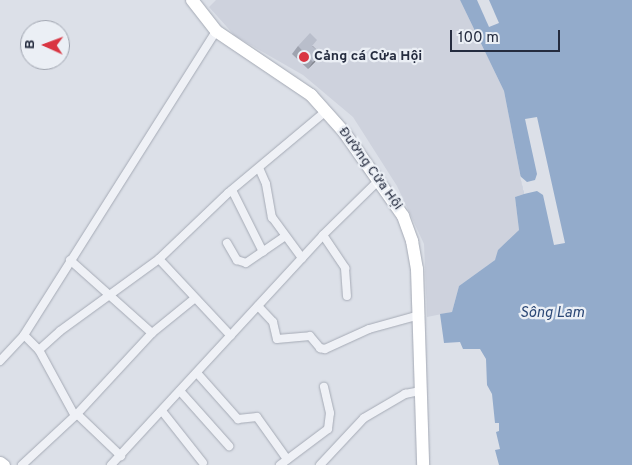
<!DOCTYPE html>
<html>
<head>
<meta charset="utf-8">
<style>
  body { margin:0 }
  #map { position:relative; width:632px; height:465px; overflow:hidden; background:#dce0e8; font-family:Overpass,sans-serif }
  div>[style] { position:absolute }
  .built>* { inset:0; background:#ced2dd }
  .water>* { inset:0; background:#93abcb }
  .pier>* { inset:0; background:#dce0e8 }
  .roads { filter:drop-shadow(0 0 1px #a5aab5) drop-shadow(0 0 1px #a5aab5) }
  .minor>* { height:8px; margin:-4px; padding:0 4px; transform-origin:4px; border-radius:4px; background:#eff1f6 }
  .secondary>* { height:11px; margin:-5.5px; padding:0 5.5px; transform-origin:5.5px; border-radius:5.5px; background:#fff }
  .primary>* { height:12px; margin:-6px; padding:0 6px; transform-origin:6px; border-radius:6px; background:#fff }
  .wall>* { inset:0; background:#9fa3af }
  .shaded-wall>* { inset:0; background:#82858e }
  .building>* { inset:0; background:#b9becb }
  .dots>* { width:14px; height:14px; translate:-50% -50%; box-sizing:border-box; border:2px solid #ebeff5; border-radius:50% }
  span { translate:-50% -50%; white-space:nowrap; text-align:center; line-height:1.15; -webkit-text-stroke:4.5px #ebeff5; paint-order:stroke }
  .poi-label { font-size:14px; color:#252c3f; font-weight:700 }
  .left { translate:0 -50%; text-align:left }
  .street-label { font-size:14px; color:#252c3f }
  .water-label { font-size:15px; color:#2c4876; font-style:italic }
  .north { position:absolute; left:20px; top:20px; width:50px; height:50px; box-sizing:border-box; background:#ebeff5; border:1px solid #9ca1ac; border-radius:50%; rotate:272deg; font-size:14px; font-weight:700; line-height:20px; text-align:center; color:#252c3f }
  .north::after { content:''; display:block; margin:auto; width:18px; height:22px; background:#d93542; clip-path:polygon(50% 0,100% 100%,50% 72%,0 100%) }
  .scale { position:absolute; left:450px; top:30px; width:110px; height:22px; box-sizing:border-box; border:2px solid #252c3f; border-top:0; padding-left:6px; font-size:15px; line-height:18px; white-space:nowrap; color:#252c3f; -webkit-text-stroke:4px #ebeff5; paint-order:stroke }
</style>
</head>
<body>
<div id="map">
  <div class="built">
    <div style="clip-path:polygon(216px 0,460px 0,504px 91px,524px 194px,515px 197px,519px 230px,495px 260px,459px 286px,452px 312px,427px 317px,424px 244px,397px 186px,353px 117px,303px 75px,235px 36px,209px 7px)"></div>
  </div>
  <div class="water">
    <div style="clip-path:polygon(460px 0,632px 0,632px 465px,499px 465px,495px 450px,500px 449px,496px 432px,499px 431px,499px 423px,495px 423px,492px 394px,487px 385px,486px 359px,480px 349px,463px 349px,460px 342px,444px 343px,440px 314px,452px 312px,459px 286px,495px 260px,498px 250px,519px 230px,515px 197px,524px 194px,504px 91px)"></div>
  </div>
  <div class="pier">
    <div style="clip-path:polygon(477px 0,489px 0,499px 23px,489px 27px)"></div>
    <div style="clip-path:polygon(537px 117px,565px 243px,554px 245px,543px 195px,537px 191px,524px 194px,520px 176px,527px 182px,535px 180px,537px 174px,525px 119px)"></div>
  </div>
  <div class="roads">
    <div class="minor">
      <div style="left:259px;top:168px;width:17px;rotate:66deg"></div>
      <div style="left:266px;top:184px;width:34px;rotate:80deg"></div>
      <div style="left:272px;top:217px;width:51px;rotate:53.8deg"></div>
      <div style="left:232px;top:190px;width:69px;rotate:63.4deg"></div>
      <div style="left:323px;top:235px;width:40px;rotate:56deg"></div>
      <div style="left:345px;top:268px;width:28px;rotate:86deg"></div>
      <div style="left:227px;top:243px;width:20px;rotate:60deg"></div>
      <div style="left:237px;top:260px;width:9px;rotate:18deg"></div>
      <div style="left:246px;top:263px;width:46px;rotate:-34.4deg"></div>
      <div style="left:159px;top:259px;width:105px;rotate:46.9deg"></div>
      <div style="left:70px;top:260px;width:110px;rotate:41.7deg"></div>
      <div style="left:258px;top:306px;width:22px;rotate:47deg"></div>
      <div style="left:273px;top:322px;width:17px;rotate:77deg"></div>
      <div style="left:277px;top:339px;width:33px;rotate:-5deg"></div>
      <div style="left:310px;top:336px;width:16px;rotate:50deg"></div>
      <div style="left:320px;top:348px;width:5px;rotate:11deg"></div>
      <div style="left:325px;top:349px;width:48px;rotate:-24.4deg"></div>
      <div style="left:369px;top:329px;width:53px;rotate:-15.4deg"></div>
      <div style="left:24px;top:335px;width:21px;rotate:45deg"></div>
      <div style="left:39px;top:350px;width:75px;rotate:61.4deg"></div>
      <div style="left:39px;top:350px;width:28px;rotate:-42deg"></div>
      <div style="left:60px;top:331px;width:122px;rotate:-36deg"></div>
      <div style="left:159px;top:259px;width:95px;rotate:-43.7deg"></div>
      <div style="left:228px;top:193px;width:128px;rotate:-39.9deg"></div>
      <div style="left:0;top:361px;width:35px;rotate:-47deg"></div>
      <div style="left:24px;top:335px;width:360px;rotate:-57.7deg"></div>
      <div style="left:197px;top:373px;width:62px;rotate:48.3deg"></div>
      <div style="left:238px;top:419px;width:19px;rotate:-6deg"></div>
      <div style="left:257px;top:417px;width:52px;rotate:54.5deg"></div>
      <div style="left:180px;top:391px;width:74px;rotate:48.3deg"></div>
      <div style="left:162px;top:411px;width:66px;rotate:51.7deg"></div>
      <div style="left:77px;top:414px;width:61px;rotate:43.7deg"></div>
      <div style="left:22px;top:465px;width:75px;rotate:-42.8deg"></div>
      <div style="left:77px;top:414px;width:110px;rotate:-47.2deg"></div>
      <div style="left:152px;top:333px;width:55px;rotate:-39.1deg"></div>
      <div style="left:111px;top:465px;width:313px;rotate:-47.3deg"></div>
      <div style="left:323px;top:235px;width:78px;rotate:-44.5deg"></div>
      <div style="left:280px;top:465px;width:60px;rotate:-36.9deg"></div>
      <div style="left:328px;top:429px;width:16px;rotate:-83deg"></div>
      <div style="left:330px;top:413px;width:27px;rotate:-103deg"></div>
      <div style="left:320px;top:465px;width:64px;rotate:-46.9deg"></div>
      <div style="left:364px;top:418px;width:48px;rotate:-30.3deg"></div>
      <div style="left:405px;top:394px;width:16px;rotate:-11deg"></div>
    </div>
    <div class="secondary">
      <div style="left:0;top:462px;width:5px;rotate:37deg"></div>
    </div>
    <div class="primary">
      <div style="left:192px;top:0;width:39px;rotate:52deg"></div>
      <div style="left:216px;top:31px;width:115px;rotate:34deg"></div>
      <div style="left:311px;top:95px;width:50px;rotate:48.3deg"></div>
      <div style="left:344px;top:132px;width:103px;rotate:54.9deg"></div>
      <div style="left:403px;top:216px;width:27px;rotate:70deg"></div>
      <div style="left:412px;top:241px;width:28px;rotate:80deg"></div>
      <div style="left:417px;top:269px;width:196px;rotate:88.2deg"></div>
    </div>
  </div>
  <div class="wall">
    <div style="clip-path:polygon(298px 46px,313px 46px,321px 54px,316px 61px,308px 69px,292px 54px)"></div>
  </div>
  <div class="shaded-wall">
    <div style="clip-path:polygon(321px 54px,316px 61px,308px 69px,313px 62px)"></div>
  </div>
  <div class="building">
    <div style="clip-path:polygon(310px 33px,317px 40px,312px 46px,321px 54px,313px 62px,298px 46px)"></div>
  </div>
  <div class="dots">
    <div style="left:304px;top:57px;background:#d93542"></div>
  </div>
  <div class="poi-label">
    <span class="left" style="left:314px;top:57px">Cảng cá Cửa Hội</span>
  </div>
  <div class="street-label">
    <span style="left:370px;top:169px;rotate:54deg">Đường Cửa Hội</span>
  </div>
  <div class="water-label">
    <span style="left:552px;top:314px">Sông Lam</span>
  </div>
  <div class="north">B</div>
  <div class="scale">100 m</div>
</div>
</body>
</html>
